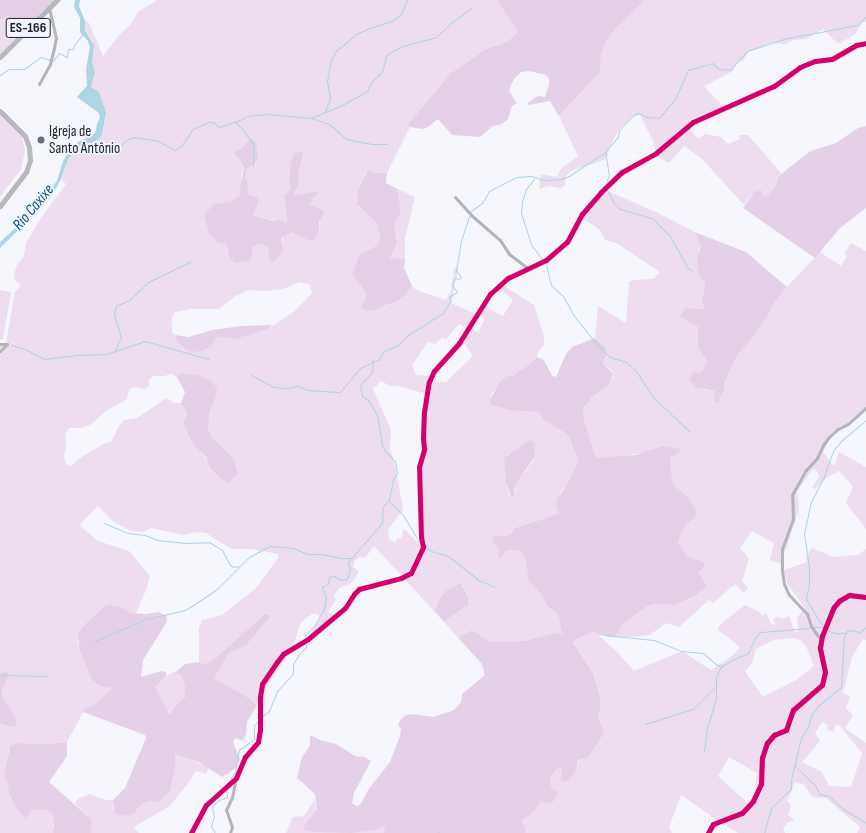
<!DOCTYPE html>
<html>
<head>
<meta charset="utf-8">
<style>
  body { margin:0 }
  #map { position:relative; width:866px; height:833px; overflow:hidden; background:#f4f6fc; font-family:"Sofia Sans Condensed",sans-serif }
  div>[style] { position:absolute }
  .green>* { inset:0; background:#edddef }
  .forest>* { inset:0; background:#e5d1e7 }
  .water>* { inset:0; background:#add5e4 }
  .stream>* { height:1px; margin:-0.5px; padding:0 0.5px; transform-origin:0.5px; border-radius:0.5px; background:#add5e4 }
  .street>* { height:3px; margin:-1.5px; padding:0 1.5px; transform-origin:1.5px; border-radius:1.5px; background:#b3b5b8 }
  .secondary>* { height:4.5px; margin:-2.25px; padding:0 2.25px; transform-origin:2.25px; border-radius:2.25px; background:#b3b5b8 }
  .primary>* { height:5px; margin:-2.5px; padding:0 2.5px; transform-origin:2.5px; border-radius:2.5px; background:#b6b8bc }
  .cycleway>* { height:5px; margin:-2.5px; padding:0 2.5px; transform-origin:2.5px; border-radius:2.5px; background:#d6006c }
  .dots>* { width:11px; height:11px; translate:-50% -50%; box-sizing:border-box; border:2px solid #f1f4ff; border-radius:50% }
  span { translate:-50% -50%; white-space:nowrap; text-align:center; line-height:1.15; -webkit-text-stroke:4px #f1f4ff; paint-order:stroke }
  .shield-label span { padding:1px 3px; background:#f1f4ff; border:1px solid; border-radius:3px; -webkit-text-stroke-width:0 }
  .shield-label { font-size:14px; color:#22242a; font-weight:700 }
  .poi-label { font-size:15px; color:#22242a }
  .left { translate:0 -50%; text-align:left }
  .water-label { font-size:16px; color:#08576a; font-style:italic }
</style>
</head>
<body>
<div id="map">
  <div class="green">
    <div style="clip-path:polygon(evenodd,157px 0,497px 0,506px 11px,518px 32px,507px 42px,486px 49px,451px 73px,408px 124px,410px 127px,387px 173px,374px 173px,368px 170px,366px 172px,359px 187px,359px 207px,370px 214px,378px 224px,380px 239px,376px 246px,359px 255px,352px 275px,367px 294px,362px 308px,366px 311px,386px 306px,406px 294px,412px 286px,419px 291px,446px 300px,451px 291px,454px 269px,459px 266px,451px 303px,476px 314px,469px 327px,478px 333px,485px 318px,478px 314px,484px 306px,503px 316px,513px 300px,498px 287px,501px 284px,534px 305px,544px 336px,544px 345px,538px 352px,537px 357px,526px 367px,518px 371px,514px 376px,510px 376px,496px 387px,490px 397px,495px 405px,503px 408px,538px 412px,544px 420px,565px 433px,570px 438px,574px 451px,579px 460px,565px 488px,559px 494px,560px 514px,515px 528px,511px 534px,506px 536px,496px 535px,493px 543px,500px 550px,498px 555px,507px 550px,516px 550px,522px 553px,526px 561px,528px 580px,542px 595px,547px 606px,558px 614px,562px 634px,525px 641px,490px 642px,472px 630px,460px 636px,460px 640px,444px 622px,464px 608px,468px 596px,463px 585px,439px 603px,435px 612px,374px 546px,365px 558px,359px 557px,354px 562px,353px 567px,359px 571px,356px 577px,350px 584px,339px 588px,334px 595px,336px 600px,328px 612px,334px 617px,317px 635px,307px 640px,320px 616px,316px 614px,312px 614px,301px 622px,292px 649px,266px 687px,264px 708px,214px 678px,229px 653px,246px 644px,270px 617px,264px 615px,212px 661px,205px 664px,199px 662px,199px 628px,202px 620px,222px 615px,256px 588px,278px 558px,278px 554px,251px 549px,231px 549px,206px 533px,196px 532px,183px 535px,151px 528px,143px 532px,131px 531px,114px 522px,98px 506px,79px 525px,98px 541px,129px 551px,150px 576px,146px 590px,136px 613px,130px 613px,122px 607px,104px 607px,88px 621px,77px 641px,91px 679px,112px 688px,98px 702px,85px 709px,67px 742px,50px 744px,17px 743px,9px 749px,4px 776px,10px 784px,8px 791px,14px 805px,23px 817px,34px 809px,49px 811px,52px 813px,54px 831px,53px 833px,0 833px,0 724px,12px 727px,17px 721px,3px 697px,2px 690px,9px 675px,7px 671px,0 673px,0 343px,6px 343px,15px 291px,19px 288px,20px 284px,15px 281px,14px 273px,17px 265px,24px 256px,26px 243px,41px 218px,66px 184px,61px 179px,68px 160px,73px 152px,98px 140px,102px 135px,106px 118px,99px 92px,91px 87px,94px 78px,94px 68px,92px 62px,93px 42px,85px 33px,85px 20px,89px 23px,103px 56px,120px 34px,130px 25px,138px 12px,157px 0,243px 147px,256px 162px,246px 170px,245px 174px,248px 194px,255px 196px,256px 206px,253px 214px,255px 216px,287px 224px,284px 195px,291px 189px,302px 153px,298px 175px,299px 184px,294px 194px,296px 195px,316px 191px,314px 199px,309px 202px,309px 204px,321px 209px,319px 230px,316px 236px,291px 232px,283px 236px,282px 243px,269px 252px,266px 246px,258px 244px,254px 247px,252px 252px,227px 252px,226px 244px,209px 234px,204px 215px,235px 200px,241px 193px,242px 172px,244px 167px,238px 159px,236px 151px,243px 147px,157px 0,300px 282px,309px 284px,312px 293px,295px 311px,268px 329px,236px 339px,218px 337px,213px 344px,177px 342px,175px 335px,172px 332px,172px 317px,175px 312px,191px 309px,219px 309px,234px 297px,249px 290px,265px 291px,283px 289px,300px 282px,157px 0,459px 324px,467px 329px,461px 339px,473px 356px,446px 382px,432px 381px,432px 377px,430px 376px,416px 375px,412px 365px,428px 342px,435px 344px,442px 338px,446px 339px,459px 324px,157px 0,183px 373px,188px 374px,216px 397px,210px 411px,208px 428px,211px 436px,235px 460px,238px 470px,220px 478px,210px 468px,209px 461px,202px 454px,183px 423px,187px 413px,181px 403px,175px 403px,166px 398px,137px 418px,124px 420px,119px 426px,111px 442px,105px 443px,80px 458px,71px 466px,66px 464px,64px 455px,66px 447px,65px 434px,69px 428px,81px 428px,90px 425px,106px 411px,126px 400px,130px 389px,133px 387px,145px 389px,149px 386px,149px 380px,153px 376px,164px 376px,172px 374px,177px 377px,179px 374px,183px 373px,157px 0,381px 381px,390px 386px,398px 386px,427px 394px,420px 487px,422px 532px,425px 547px,423px 547px,404px 529px,401px 539px,397px 538px,396px 543px,389px 539px,388px 530px,403px 509px,395px 465px,390px 449px,391px 430px,373px 389px,381px 381px,157px 0,516px 450px,533px 461px,516px 484px,515px 496px,509px 494px,506px 483px,507px 455px,516px 450px)"></div>
    <div style="clip-path:polygon(645px 0,866px 0,866px 22px,862px 22px,856px 33px,841px 43px,836px 42px,823px 29px,806px 39px,794px 40px,785px 44px,771px 43px,748px 52px,743px 61px,737px 62px,733px 71px,704px 86px,725px 109px,690px 123px,689px 127px,698px 139px,705px 134px,721px 137px,728px 144px,740px 139px,739px 135px,748px 135px,781px 173px,776px 181px,775px 187px,767px 196px,763px 197px,762px 190px,751px 195px,744px 205px,702px 159px,684px 146px,669px 163px,661px 158px,656px 154px,654px 143px,640px 115px,637px 115px,632px 116px,620px 128px,609px 148px,608px 155px,604px 160px,571px 171px,566px 176px,565px 185px,561px 188px,549px 186px,539px 189px,541px 174px,557px 177px,561px 169px,578px 156px,559px 116px,600px 72px,601px 55px,606px 41px,617px 27px)"></div>
    <div style="clip-path:polygon(0 19px,8px 19px,26px 28px,0 55px)"></div>
    <div style="clip-path:polygon(0 114px,21px 132px,25px 151px,21px 169px,0 197px)"></div>
    <div style="clip-path:polygon(396px 188px,415px 197px,405px 238px,405px 259px,390px 258px,397px 243px,394px 225px,401px 213px)"></div>
    <div style="clip-path:polygon(603px 189px,658px 213px,697px 233px,696px 235px,701px 246px,698px 251px,702px 279px,705px 284px,702px 300px,706px 307px,705px 309px,686px 308px,698px 327px,698px 348px,707px 361px,706px 367px,699px 374px,704px 390px,715px 391px,716px 402px,719px 401px,723px 383px,737px 355px,752px 339px,771px 307px,787px 287px,820px 252px,841px 266px,847px 256px,844px 254px,851px 243px,866px 251px,866px 410px,837px 431px,829px 440px,823px 452px,834px 466px,839px 452px,866px 467px,866px 529px,846px 503px,853px 486px,839px 471px,826px 478px,815px 489px,812px 487px,819px 477px,816px 469px,813px 469px,797px 491px,799px 509px,781px 564px,770px 560px,774px 543px,752px 531px,740px 548px,749px 558px,742px 581px,748px 588px,744px 593px,735px 584px,713px 603px,709px 600px,679px 627px,666px 623px,650px 635px,631px 637px,615px 637px,624px 623px,648px 606px,656px 604px,674px 605px,695px 596px,707px 586px,694px 561px,687px 556px,678px 542px,685px 526px,696px 516px,697px 512px,673px 484px,672px 479px,670px 458px,679px 453px,646px 452px,606px 459px,596px 459px,583px 416px,586px 403px,591px 398px,609px 385px,613px 377px,612px 371px,603px 363px,606px 355px,603px 344px,595px 338px,598px 306px,626px 323px,629px 282px,634px 280px,653px 279px,660px 272px,616px 243px,605px 240px,600px 230px,581px 217px)"></div>
    <div style="clip-path:polygon(0 290px,11px 292px,3px 340px,0 340px)"></div>
    <div style="clip-path:polygon(evenodd,812px 548px,833px 557px,858px 555px,866px 549px,866px 640px,863px 639px,852px 657px,843px 693px,850px 697px,846px 708px,853px 715px,845px 728px,866px 743px,866px 833px,857px 833px,860px 827px,826px 798px,812px 797px,804px 785px,795px 782px,787px 801px,791px 805px,788px 815px,795px 820px,787px 823px,783px 829px,785px 833px,738px 833px,721px 823px,712px 833px,706px 833px,717px 820px,681px 795px,669px 827px,672px 833px,525px 833px,525px 827px,520px 821px,535px 811px,541px 801px,547px 801px,552px 788px,550px 779px,555px 771px,558px 768px,562px 770px,563px 773px,576px 771px,579px 760px,583px 760px,602px 736px,598px 718px,601px 705px,599px 693px,593px 673px,573px 643px,575px 640px,594px 631px,618px 653px,634px 671px,682px 651px,711px 670px,732px 656px,740px 647px,717px 629px,724px 621px,745px 605px,760px 612px,762px 616px,766px 613px,772px 625px,775px 624px,773px 619px,778px 616px,782px 619px,789px 616px,795px 632px,799px 631px,797px 618px,805px 608px,787px 583px,784px 570px,807px 562px,806px 556px,812px 548px,794px 638px,800px 640px,806px 646px,814px 666px,796px 680px,763px 697px,745px 671px,752px 663px,756px 649px,773px 640px,794px 638px,812px 548px,822px 722px,828px 725px,827px 730px,833px 732px,836px 725px,840px 726px,862px 753px,851px 787px,829px 786px,822px 772px,802px 762px,820px 741px,815px 733px,822px 722px,812px 548px,729px 757px,757px 773px,755px 791px,749px 804px,718px 776px,729px 757px)"></div>
    <div style="clip-path:polygon(177px 671px,176px 674px,180px 674px,185px 685px,185px 698px,179px 702px,168px 714px,155px 687px,166px 676px)"></div>
    <div style="clip-path:polygon(175px 753px,209px 767px,206px 774px,196px 771px,189px 782px,170px 806px,134px 827px,139px 833px,91px 833px,92px 822px,90px 818px,75px 803px,78px 799px,90px 794px,105px 800px,113px 800px,113px 810px,136px 812px,140px 806px,148px 801px,155px 802px,170px 791px,175px 769px)"></div>
    <div style="clip-path:polygon(315px 799px,318px 832px,370px 831px,376px 830px,382px 826px,385px 825px,385px 830px,384px 833px,286px 833px,293px 817px,304px 816px)"></div>
  </div>
  <div class="forest">
    <div style="clip-path:polygon(0 0,55px 0,26px 28px,8px 19px,0 19px)"></div>
    <div style="clip-path:polygon(497px 0,645px 0,617px 27px,606px 41px,601px 55px,600px 72px,559px 116px,550px 101px,529px 105px,527px 103px,538px 96px,545px 97px,549px 84px,549px 79px,546px 75px,529px 71px,521px 72px,514px 79px,511px 85px,509px 91px,517px 103px,512px 106px,508px 119px,502px 124px,493px 126px,480px 137px,452px 135px,438px 119px,428px 127px,422px 129px,410px 127px,408px 124px,451px 73px,486px 49px,507px 42px,518px 32px)"></div>
    <div style="clip-path:polygon(866px 126px,866px 208px,840px 228px,815px 258px,743px 208px,754px 192px,762px 190px,763px 197px,767px 196px,775px 187px,778px 177px,801px 158px,811px 151px,836px 143px,858px 128px)"></div>
    <div style="clip-path:polygon(251px 138px,256px 143px,258px 157px,256px 162px,246px 170px,245px 178px,247px 180px,248px 194px,257px 197px,258px 203px,253px 214px,255px 216px,273px 221px,281px 220px,287px 223px,284px 195px,291px 189px,289px 183px,291px 162px,294px 154px,301px 151px,303px 153px,298px 175px,299px 184px,294px 194px,296px 195px,316px 191px,317px 194px,309px 204px,323px 210px,324px 213px,319px 222px,319px 230px,314px 240px,310px 241px,291px 232px,281px 238px,283px 249px,280px 256px,274px 261px,272px 262px,270px 260px,268px 248px,266px 246px,258px 244px,253px 247px,251px 260px,236px 263px,230px 259px,226px 244px,217px 242px,209px 234px,204px 215px,214px 204px,230px 202px,239px 196px,244px 167px,234px 152px,243px 147px)"></div>
    <div style="clip-path:polygon(368px 170px,374px 173px,387px 173px,386px 183px,396px 188px,398px 193px,401px 213px,394px 225px,397px 243px,390px 258px,405px 259px,404px 268px,412px 286px,406px 294px,397px 301px,374px 310px,366px 311px,361px 308px,367px 294px,352px 275px,359px 255px,376px 246px,380px 239px,378px 224px,357px 204px,359px 187px)"></div>
    <div style="clip-path:polygon(697px 233px,746px 252px,787px 287px,771px 307px,771px 310px,752px 339px,737px 355px,724px 383px,724px 389px,718px 403px,715px 401px,715px 391px,697px 388px,689px 380px,692px 373px,695px 372px,699px 374px,703px 370px,707px 361px,698px 348px,698px 327px,680px 316px,686px 308px,705px 309px,702px 300px,705px 284px,699px 275px,697px 257px,701px 246px,696px 235px)"></div>
    <div style="clip-path:polygon(273px 325px,268px 329px,236px 339px,218px 337px,210px 347px,201px 351px,192px 352px,186px 349px,177px 342px,175px 335px,188px 337px,213px 330px,241px 326px)"></div>
    <div style="clip-path:polygon(595px 338px,605px 347px,606px 355px,603px 363px,613px 374px,609px 385px,591px 398px,584px 408px,583px 416px,596px 458px,635px 455px,663px 446px,680px 449px,679px 453px,670px 458px,672px 479px,673px 484px,690px 500px,697px 512px,696px 516px,685px 526px,678px 542px,687px 556px,704px 563px,705px 566px,699px 572px,707px 586px,695px 596px,674px 605px,656px 604px,648px 606px,624px 623px,615px 637px,599px 635px,594px 631px,575px 640px,573px 643px,593px 673px,599px 693px,601px 705px,598px 718px,604px 733px,587px 759px,578px 760px,576px 771px,566px 782px,561px 779px,562px 770px,558px 768px,555px 771px,550px 779px,552px 788px,558px 793px,554px 801px,549px 803px,541px 801px,535px 811px,521px 821px,525px 827px,525px 833px,384px 833px,385px 825px,376px 830px,351px 833px,318px 832px,304px 830px,304px 826px,317px 810px,315px 794px,297px 778px,302px 757px,310px 746px,310px 735px,320px 740px,336px 744px,355px 756px,365px 757px,371px 761px,354px 793px,352px 803px,357px 806px,361px 804px,368px 790px,390px 762px,400px 736px,401px 729px,398px 725px,401px 719px,406px 715px,413px 714px,433px 717px,454px 710px,461px 702px,462px 694px,484px 676px,484px 670px,481px 663px,460px 640px,460px 636px,472px 630px,490px 642px,525px 641px,556px 633px,562px 634px,558px 614px,547px 606px,542px 595px,528px 580px,526px 561px,522px 553px,516px 550px,507px 550px,500px 559px,498px 555px,500px 550px,493px 543px,492px 538px,496px 535px,506px 536px,511px 534px,515px 528px,559px 514px,556px 507px,557px 499px,565px 488px,579px 460px,574px 451px,570px 438px,565px 433px,544px 420px,538px 412px,510px 410px,492px 405px,489px 402px,498px 384px,507px 376px,514px 376px,518px 371px,526px 367px,537px 357px,544px 360px,552px 376px,556px 377px,566px 354px,572px 347px)"></div>
    <div style="clip-path:polygon(183px 373px,201px 376px,211px 381px,217px 388px,216px 397px,210px 411px,208px 428px,211px 436px,235px 460px,238px 473px,228px 484px,220px 478px,210px 468px,207px 458px,193px 444px,183px 423px,187px 413px,181px 403px,185px 392px,177px 377px,179px 374px)"></div>
    <div style="clip-path:polygon(529px 440px,534px 442px,535px 456px,516px 484px,514px 491px,515px 496px,511px 496px,506px 483px,504px 458px)"></div>
    <div style="clip-path:polygon(461px 583px,468px 596px,468px 605px,444px 622px,435px 612px,440px 598px,446px 591px)"></div>
    <div style="clip-path:polygon(109px 605px,122px 607px,130px 613px,145px 614px,159px 612px,166px 616px,167px 619px,165px 625px,143px 660px,141px 677px,161px 671px,166px 672px,166px 676px,155px 687px,169px 714px,179px 702px,185px 698px,185px 685px,180px 674px,176px 674px,177px 671px,185px 664px,199px 662px,205px 664px,212px 661px,264px 615px,268px 614px,270px 617px,246px 645px,229px 653px,214px 678px,250px 699px,257px 705px,247px 722px,246px 734px,243px 741px,235px 738px,233px 742px,240px 759px,236px 768px,222px 777px,199px 762px,175px 754px,175px 769px,170px 791px,161px 800px,155px 802px,148px 801px,140px 806px,134px 814px,129px 816px,115px 814px,113px 800px,125px 788px,146px 738px,145px 735px,83px 712px,85px 709px,98px 702px,112px 688px,100px 686px,91px 679px,79px 647px,78px 634px,88px 621px,104px 607px)"></div>
    <div style="clip-path:polygon(7px 671px,9px 675px,2px 690px,3px 697px,17px 721px,16px 725px,12px 727px,0 724px,0 673px)"></div>
    <div style="clip-path:polygon(67px 742px,67px 756px,49px 782px,90px 818px,92px 822px,91px 833px,53px 833px,54px 825px,52px 813px,49px 811px,34px 809px,25px 818px,23px 817px,14px 805px,8px 791px,9px 784px,4px 776px,10px 746px,17px 743px,50px 744px)"></div>
  </div>
  <div class="water">
    <div style="clip-path:polygon(75px 0,80px 0,79px 6px,85px 21px,85px 31px,94px 45px,92px 62px,95px 73px,91px 87px,99px 92px,106px 113px,102px 135px,98px 140px,73px 152px,68px 160px,60px 181px,51px 197px,32px 217px,0 248px,0 242px,36px 209px,57px 181px,63px 161px,71px 148px,78px 142px,92px 136px,96px 131px,97px 123px,100px 118px,99px 113px,77px 97px,87px 86px,86px 69px,90px 47px,88px 41px,80px 32px,80px 18px,74px 7px)"></div>
  </div>
  <div class="stream">
    <div style="left:53px;top:61px;width:10px;rotate:-53deg"></div>
    <div style="left:59px;top:53px;width:9px;rotate:27deg"></div>
    <div style="left:67px;top:57px;width:8px;rotate:-83deg"></div>
    <div style="left:68px;top:49px;width:5px"></div>
    <div style="left:73px;top:49px;width:4px;rotate:-76deg"></div>
    <div style="left:74px;top:45px;width:13px;rotate:-51deg"></div>
    <div style="left:0;top:75px;width:11px;rotate:-34deg"></div>
    <div style="left:9px;top:69px;width:15px"></div>
    <div style="left:24px;top:69px;width:21px;rotate:-35deg"></div>
    <div style="left:41px;top:57px;width:9px;rotate:18deg"></div>
    <div style="left:325px;top:112px;width:15px;rotate:-70deg"></div>
    <div style="left:330px;top:98px;width:17px;rotate:-100deg"></div>
    <div style="left:327px;top:81px;width:10px;rotate:-79deg"></div>
    <div style="left:329px;top:71px;width:11px;rotate:-80deg"></div>
    <div style="left:331px;top:60px;width:10px;rotate:-61deg"></div>
    <div style="left:336px;top:51px;width:26px;rotate:-40deg"></div>
    <div style="left:356px;top:34px;width:12px;rotate:-24deg"></div>
    <div style="left:367px;top:29px;width:26px;rotate:-18deg"></div>
    <div style="left:392px;top:21px;width:11px;rotate:-38deg"></div>
    <div style="left:401px;top:14px;width:15px;rotate:-67deg"></div>
    <div style="left:311px;top:118px;width:34px;rotate:-23deg"></div>
    <div style="left:342px;top:105px;width:29px;rotate:-29deg"></div>
    <div style="left:367px;top:91px;width:11px;rotate:-63deg"></div>
    <div style="left:372px;top:81px;width:13px;rotate:-42deg"></div>
    <div style="left:382px;top:72px;width:16px;rotate:-76deg"></div>
    <div style="left:386px;top:56px;width:6px;rotate:-39deg"></div>
    <div style="left:391px;top:52px;width:13px;rotate:-27deg"></div>
    <div style="left:403px;top:46px;width:34px;rotate:-15deg"></div>
    <div style="left:436px;top:37px;width:21px;rotate:-43deg"></div>
    <div style="left:451px;top:23px;width:26px;rotate:-37deg"></div>
    <div style="left:236px;top:123px;width:8px;rotate:40deg"></div>
    <div style="left:242px;top:128px;width:22px;rotate:56deg"></div>
    <div style="left:254px;top:146px;width:20px;rotate:93deg"></div>
    <div style="left:95px;top:141px;width:8px;rotate:60deg"></div>
    <div style="left:99px;top:148px;width:12px;rotate:31deg"></div>
    <div style="left:109px;top:154px;width:9px;rotate:-21deg"></div>
    <div style="left:117px;top:151px;width:14px;rotate:-51deg"></div>
    <div style="left:126px;top:140px;width:9px;rotate:-21deg"></div>
    <div style="left:134px;top:137px;width:24px;rotate:9deg"></div>
    <div style="left:158px;top:141px;width:19px;rotate:28deg"></div>
    <div style="left:175px;top:150px;width:7px;rotate:-34deg"></div>
    <div style="left:181px;top:146px;width:21px;rotate:-55deg"></div>
    <div style="left:193px;top:129px;width:17px;rotate:-25deg"></div>
    <div style="left:208px;top:122px;width:5px"></div>
    <div style="left:213px;top:122px;width:8px;rotate:40deg"></div>
    <div style="left:219px;top:127px;width:20px;rotate:-18deg"></div>
    <div style="left:238px;top:121px;width:10px;rotate:-29deg"></div>
    <div style="left:247px;top:116px;width:20px;rotate:-6deg"></div>
    <div style="left:267px;top:114px;width:44px;rotate:5.2deg"></div>
    <div style="left:311px;top:118px;width:19px;rotate:18deg"></div>
    <div style="left:329px;top:124px;width:23px;rotate:41deg"></div>
    <div style="left:346px;top:139px;width:25px;rotate:11deg"></div>
    <div style="left:371px;top:144px;width:16px"></div>
    <div style="left:605px;top:152px;width:22px;rotate:80deg"></div>
    <div style="left:609px;top:174px;width:10px;rotate:107deg"></div>
    <div style="left:534px;top:179px;width:13px;rotate:129deg"></div>
    <div style="left:526px;top:189px;width:13px;rotate:108deg"></div>
    <div style="left:522px;top:201px;width:12px;rotate:95deg"></div>
    <div style="left:521px;top:213px;width:35px;rotate:72deg"></div>
    <div style="left:532px;top:246px;width:16px;rotate:52deg"></div>
    <div style="left:607px;top:190px;width:15px;rotate:62deg"></div>
    <div style="left:614px;top:203px;width:8px;rotate:45deg"></div>
    <div style="left:620px;top:209px;width:33px;rotate:16deg"></div>
    <div style="left:652px;top:218px;width:25px;rotate:45deg"></div>
    <div style="left:670px;top:236px;width:35px;rotate:61deg"></div>
    <div style="left:687px;top:267px;width:6px;rotate:39deg"></div>
    <div style="left:471px;top:211px;width:14px;rotate:-36deg"></div>
    <div style="left:482px;top:203px;width:14px;rotate:-60deg"></div>
    <div style="left:489px;top:191px;width:30px;rotate:-27deg"></div>
    <div style="left:516px;top:177px;width:15px;rotate:-4deg"></div>
    <div style="left:531px;top:176px;width:13px;rotate:18deg"></div>
    <div style="left:543px;top:180px;width:18px;rotate:-3deg"></div>
    <div style="left:561px;top:179px;width:9px;rotate:-21deg"></div>
    <div style="left:569px;top:176px;width:42px;rotate:-33.3deg"></div>
    <div style="left:604px;top:153px;width:21px;rotate:-49deg"></div>
    <div style="left:618px;top:137px;width:7px;rotate:-82deg"></div>
    <div style="left:619px;top:130px;width:18px;rotate:-47deg"></div>
    <div style="left:631px;top:117px;width:8px;rotate:-30deg"></div>
    <div style="left:638px;top:113px;width:10px;rotate:24deg"></div>
    <div style="left:647px;top:117px;width:12px;rotate:5deg"></div>
    <div style="left:659px;top:118px;width:25px;rotate:-50deg"></div>
    <div style="left:675px;top:99px;width:32px;rotate:-66deg"></div>
    <div style="left:688px;top:70px;width:25px;rotate:-16deg"></div>
    <div style="left:712px;top:63px;width:9px;rotate:41deg"></div>
    <div style="left:719px;top:69px;width:11px;rotate:5deg"></div>
    <div style="left:730px;top:70px;width:25px;rotate:-48deg"></div>
    <div style="left:747px;top:51px;width:38px;rotate:-18deg"></div>
    <div style="left:783px;top:39px;width:76px;rotate:-10.6deg"></div>
    <div style="left:858px;top:25px;width:12px;rotate:-48deg"></div>
    <div style="left:546px;top:265px;width:21px;rotate:76deg"></div>
    <div style="left:551px;top:285px;width:16px;rotate:43deg"></div>
    <div style="left:563px;top:296px;width:23px;rotate:61deg"></div>
    <div style="left:574px;top:316px;width:38px;rotate:51deg"></div>
    <div style="left:598px;top:346px;width:16px;rotate:43deg"></div>
    <div style="left:610px;top:357px;width:17px;rotate:17deg"></div>
    <div style="left:626px;top:362px;width:13px;rotate:42deg"></div>
    <div style="left:636px;top:371px;width:31px;rotate:57deg"></div>
    <div style="left:653px;top:397px;width:51px;rotate:43.4deg"></div>
    <div style="left:11px;top:345px;width:15px;rotate:16deg"></div>
    <div style="left:25px;top:349px;width:21px;rotate:28deg"></div>
    <div style="left:44px;top:359px;width:31px;rotate:-7deg"></div>
    <div style="left:75px;top:355px;width:31px;rotate:-2deg"></div>
    <div style="left:106px;top:354px;width:41px;rotate:-18.4deg"></div>
    <div style="left:145px;top:341px;width:66px;rotate:15.9deg"></div>
    <div style="left:114px;top:352px;width:17px;rotate:-65deg"></div>
    <div style="left:121px;top:337px;width:24px;rotate:-107deg"></div>
    <div style="left:114px;top:314px;width:8px;rotate:-76deg"></div>
    <div style="left:116px;top:306px;width:14px;rotate:-25deg"></div>
    <div style="left:129px;top:300px;width:26px;rotate:-43deg"></div>
    <div style="left:148px;top:282px;width:47px;rotate:-25.5deg"></div>
    <div style="left:251px;top:375px;width:26px;rotate:28deg"></div>
    <div style="left:274px;top:387px;width:13px;rotate:4deg"></div>
    <div style="left:287px;top:388px;width:11px;rotate:-10deg"></div>
    <div style="left:298px;top:386px;width:11px;rotate:22deg"></div>
    <div style="left:308px;top:390px;width:32px;rotate:4deg"></div>
    <div style="left:340px;top:392px;width:31px;rotate:-50deg"></div>
    <div style="left:360px;top:368px;width:21px;rotate:-25deg"></div>
    <div style="left:379px;top:359px;width:8px;rotate:-60deg"></div>
    <div style="left:383px;top:352px;width:17px;rotate:-25deg"></div>
    <div style="left:398px;top:345px;width:14px;rotate:-45deg"></div>
    <div style="left:408px;top:335px;width:41px;rotate:-32.2deg"></div>
    <div style="left:443px;top:313px;width:15px;rotate:-58deg"></div>
    <div style="left:451px;top:300px;width:4px;rotate:-124deg"></div>
    <div style="left:449px;top:297px;width:9px;rotate:-32deg"></div>
    <div style="left:457px;top:292px;width:9px;rotate:-126deg"></div>
    <div style="left:452px;top:285px;width:4px;rotate:-76deg"></div>
    <div style="left:453px;top:281px;width:4px;rotate:-56deg"></div>
    <div style="left:455px;top:278px;width:4px;rotate:14deg"></div>
    <div style="left:459px;top:279px;width:3px;rotate:-45deg"></div>
    <div style="left:461px;top:277px;width:9px;rotate:-126deg"></div>
    <div style="left:456px;top:270px;width:29px;rotate:-80deg"></div>
    <div style="left:461px;top:241px;width:26px;rotate:-72deg"></div>
    <div style="left:389px;top:501px;width:20px;rotate:45deg"></div>
    <div style="left:403px;top:515px;width:33px;rotate:59deg"></div>
    <div style="left:104px;top:523px;width:26px;rotate:23deg"></div>
    <div style="left:128px;top:533px;width:17px;rotate:7deg"></div>
    <div style="left:145px;top:535px;width:13px;rotate:23deg"></div>
    <div style="left:157px;top:540px;width:29px;rotate:6deg"></div>
    <div style="left:186px;top:543px;width:23px;rotate:-2deg"></div>
    <div style="left:209px;top:542px;width:15px;rotate:32deg"></div>
    <div style="left:222px;top:550px;width:17px;rotate:62deg"></div>
    <div style="left:230px;top:565px;width:4px;rotate:27deg"></div>
    <div style="left:234px;top:567px;width:5px;rotate:-11deg"></div>
    <div style="left:424px;top:547px;width:8px;rotate:30deg"></div>
    <div style="left:431px;top:551px;width:18px;rotate:16deg"></div>
    <div style="left:448px;top:556px;width:39px;rotate:38deg"></div>
    <div style="left:479px;top:580px;width:17px;rotate:24deg"></div>
    <div style="left:814px;top:627px;width:8px"></div>
    <div style="left:823px;top:627px;width:33px;rotate:-121deg"></div>
    <div style="left:806px;top:599px;width:15px;rotate:-79deg"></div>
    <div style="left:809px;top:584px;width:16px;rotate:-90deg"></div>
    <div style="left:809px;top:568px;width:34px;rotate:-98deg"></div>
    <div style="left:804px;top:534px;width:33px;rotate:-78deg"></div>
    <div style="left:811px;top:502px;width:29px;rotate:-63deg"></div>
    <div style="left:824px;top:476px;width:27px;rotate:-70deg"></div>
    <div style="left:833px;top:451px;width:13px;rotate:-51deg"></div>
    <div style="left:841px;top:441px;width:33px;rotate:-40deg"></div>
    <div style="left:827px;top:630px;width:9px;rotate:21deg"></div>
    <div style="left:835px;top:633px;width:10px"></div>
    <div style="left:604px;top:635px;width:50px;rotate:5.7deg"></div>
    <div style="left:654px;top:640px;width:29px;rotate:22deg"></div>
    <div style="left:681px;top:651px;width:22px;rotate:5deg"></div>
    <div style="left:703px;top:653px;width:18px;rotate:41deg"></div>
    <div style="left:717px;top:665px;width:5px"></div>
    <div style="left:305px;top:639px;width:4px;rotate:-90deg"></div>
    <div style="left:305px;top:635px;width:14px;rotate:-45deg"></div>
    <div style="left:315px;top:625px;width:18px;rotate:-61deg"></div>
    <div style="left:324px;top:609px;width:12px;rotate:-81deg"></div>
    <div style="left:326px;top:597px;width:11px;rotate:-112deg"></div>
    <div style="left:322px;top:587px;width:7px;rotate:-27deg"></div>
    <div style="left:328px;top:584px;width:7px;rotate:-82deg"></div>
    <div style="left:329px;top:577px;width:5px;rotate:-11deg"></div>
    <div style="left:334px;top:576px;width:7px;rotate:34deg"></div>
    <div style="left:340px;top:580px;width:7px;rotate:-8deg"></div>
    <div style="left:347px;top:579px;width:10px;rotate:-73deg"></div>
    <div style="left:350px;top:569px;width:7px;rotate:-106deg"></div>
    <div style="left:348px;top:562px;width:52px;rotate:-48.9deg"></div>
    <div style="left:382px;top:523px;width:17px;rotate:-87deg"></div>
    <div style="left:383px;top:506px;width:8px;rotate:-45deg"></div>
    <div style="left:389px;top:500px;width:21px;rotate:-79deg"></div>
    <div style="left:393px;top:479px;width:7px;rotate:-56deg"></div>
    <div style="left:397px;top:473px;width:12px;rotate:-99deg"></div>
    <div style="left:395px;top:461px;width:14px;rotate:-135deg"></div>
    <div style="left:385px;top:451px;width:7px;rotate:-117deg"></div>
    <div style="left:382px;top:445px;width:30px;rotate:-99deg"></div>
    <div style="left:377px;top:415px;width:16px;rotate:-120deg"></div>
    <div style="left:369px;top:401px;width:9px;rotate:-144deg"></div>
    <div style="left:362px;top:396px;width:11px;rotate:-100deg"></div>
    <div style="left:360px;top:385px;width:18px;rotate:-47deg"></div>
    <div style="left:372px;top:372px;width:12px;rotate:-85deg"></div>
    <div style="left:95px;top:641px;width:56px;rotate:-23.3deg"></div>
    <div style="left:146px;top:619px;width:40px;rotate:-13deg"></div>
    <div style="left:185px;top:610px;width:8px;rotate:-30deg"></div>
    <div style="left:192px;top:606px;width:29px;rotate:-34deg"></div>
    <div style="left:216px;top:590px;width:47px;rotate:-45deg"></div>
    <div style="left:249px;top:557px;width:24px;rotate:-28deg"></div>
    <div style="left:270px;top:546px;width:23px;rotate:5deg"></div>
    <div style="left:293px;top:548px;width:16px;rotate:22deg"></div>
    <div style="left:308px;top:554px;width:14px"></div>
    <div style="left:322px;top:554px;width:19px;rotate:12deg"></div>
    <div style="left:341px;top:558px;width:10px"></div>
    <div style="left:0;top:675px;width:47px;rotate:1.2deg"></div>
    <div style="left:261px;top:717px;width:10px;rotate:-37deg"></div>
    <div style="left:269px;top:711px;width:22px;rotate:-68deg"></div>
    <div style="left:277px;top:691px;width:23px;rotate:-47deg"></div>
    <div style="left:293px;top:674px;width:10px;rotate:-90deg"></div>
    <div style="left:293px;top:664px;width:13px;rotate:-58deg"></div>
    <div style="left:300px;top:653px;width:8px;rotate:-45deg"></div>
    <div style="left:306px;top:647px;width:5px;rotate:-90deg"></div>
    <div style="left:645px;top:724px;width:50px;rotate:-17.4deg"></div>
    <div style="left:693px;top:709px;width:31px;rotate:-45deg"></div>
    <div style="left:704px;top:752px;width:24px;rotate:-83deg"></div>
    <div style="left:707px;top:728px;width:31px;rotate:-73deg"></div>
    <div style="left:716px;top:698px;width:20px;rotate:-90deg"></div>
    <div style="left:716px;top:678px;width:11px;rotate:-68deg"></div>
    <div style="left:720px;top:668px;width:10px;rotate:-37deg"></div>
    <div style="left:728px;top:662px;width:22px;rotate:-24deg"></div>
    <div style="left:748px;top:653px;width:17px;rotate:-65deg"></div>
    <div style="left:755px;top:638px;width:8px;rotate:-50deg"></div>
    <div style="left:760px;top:632px;width:49px;rotate:-4.7deg"></div>
    <div style="left:795px;top:766px;width:29px;rotate:44deg"></div>
    <div style="left:816px;top:786px;width:9px;rotate:69deg"></div>
    <div style="left:819px;top:794px;width:10px;rotate:11deg"></div>
    <div style="left:829px;top:796px;width:19px;rotate:43deg"></div>
    <div style="left:843px;top:809px;width:27px;rotate:31deg"></div>
    <div style="left:226px;top:785px;width:16px;rotate:-55deg"></div>
    <div style="left:235px;top:772px;width:22px;rotate:-80deg"></div>
    <div style="left:239px;top:750px;width:19px;rotate:-36deg"></div>
    <div style="left:254px;top:739px;width:13px;rotate:-90deg"></div>
    <div style="left:254px;top:726px;width:9px;rotate:-54deg"></div>
    <div style="left:438px;top:832px;width:1px;rotate:45deg"></div>
    <div style="left:215px;top:833px;width:8px;rotate:-120deg"></div>
    <div style="left:211px;top:826px;width:10px;rotate:-73deg"></div>
    <div style="left:214px;top:816px;width:8px;rotate:-104deg"></div>
    <div style="left:212px;top:808px;width:9px;rotate:-54deg"></div>
    <div style="left:217px;top:801px;width:11px;rotate:-22deg"></div>
    <div style="left:227px;top:797px;width:9px;rotate:-96deg"></div>
    <div style="left:764px;top:833px;width:26px;rotate:-74deg"></div>
    <div style="left:771px;top:808px;width:28px;rotate:-44deg"></div>
    <div style="left:791px;top:789px;width:9px;rotate:-90deg"></div>
    <div style="left:791px;top:780px;width:43px;rotate:-76.6deg"></div>
    <div style="left:801px;top:738px;width:13px;rotate:-58deg"></div>
    <div style="left:808px;top:727px;width:14px;rotate:-73deg"></div>
    <div style="left:812px;top:714px;width:11px;rotate:-52deg"></div>
    <div style="left:819px;top:705px;width:28px;rotate:-39deg"></div>
    <div style="left:841px;top:687px;width:50px;rotate:-86.6deg"></div>
    <div style="left:844px;top:637px;width:7px;rotate:-63deg"></div>
    <div style="left:847px;top:631px;width:4px;rotate:-14deg"></div>
    <div style="left:851px;top:630px;width:9px;rotate:13deg"></div>
    <div style="left:860px;top:632px;width:8px;rotate:-40deg"></div>
  </div>
  <div class="street">
    <div style="left:39px;top:84px;width:23px;rotate:-61deg"></div>
    <div style="left:50px;top:64px;width:16px;rotate:-76deg"></div>
    <div style="left:54px;top:48px;width:10px;rotate:-79deg"></div>
    <div style="left:56px;top:38px;width:32px;rotate:-103deg"></div>
    <div style="left:455px;top:197px;width:24px;rotate:48deg"></div>
    <div style="left:471px;top:215px;width:38px;rotate:41deg"></div>
    <div style="left:500px;top:240px;width:17px;rotate:57deg"></div>
    <div style="left:509px;top:254px;width:25px;rotate:37deg"></div>
    <div style="left:0;top:344px;width:7px"></div>
    <div style="left:7px;top:344px;width:10px;rotate:135deg"></div>
    <div style="left:821px;top:640px;width:17px;rotate:-126deg"></div>
    <div style="left:811px;top:626px;width:13px;rotate:-108deg"></div>
    <div style="left:807px;top:614px;width:26px;rotate:-133deg"></div>
    <div style="left:789px;top:595px;width:12px;rotate:-114deg"></div>
    <div style="left:784px;top:584px;width:14px;rotate:-98deg"></div>
    <div style="left:782px;top:570px;width:21px;rotate:-90deg"></div>
    <div style="left:782px;top:549px;width:32px;rotate:-70deg"></div>
    <div style="left:793px;top:519px;width:24px;rotate:-92deg"></div>
    <div style="left:792px;top:495px;width:29px;rotate:-61deg"></div>
    <div style="left:806px;top:470px;width:16px;rotate:-47deg"></div>
    <div style="left:817px;top:458px;width:14px;rotate:-65deg"></div>
    <div style="left:823px;top:445px;width:10px;rotate:-53deg"></div>
    <div style="left:829px;top:437px;width:12px;rotate:-42deg"></div>
    <div style="left:838px;top:429px;width:11px;rotate:-27deg"></div>
    <div style="left:848px;top:424px;width:24px;rotate:-42deg"></div>
    <div style="left:191px;top:833px;width:32px;rotate:-62deg"></div>
    <div style="left:206px;top:805px;width:40px;rotate:-42deg"></div>
    <div style="left:236px;top:778px;width:23px;rotate:-67deg"></div>
    <div style="left:245px;top:757px;width:20px;rotate:-49deg"></div>
    <div style="left:258px;top:742px;width:12px;rotate:-81deg"></div>
    <div style="left:260px;top:730px;width:33px;rotate:-90deg"></div>
    <div style="left:260px;top:697px;width:13px;rotate:-81deg"></div>
    <div style="left:262px;top:684px;width:27px;rotate:-56deg"></div>
    <div style="left:277px;top:662px;width:10px;rotate:-53deg"></div>
    <div style="left:283px;top:654px;width:29px;rotate:-31deg"></div>
    <div style="left:308px;top:639px;width:48px;rotate:-40deg"></div>
    <div style="left:345px;top:608px;width:17px;rotate:-57deg"></div>
    <div style="left:354px;top:594px;width:7px;rotate:-45deg"></div>
    <div style="left:359px;top:589px;width:43px;rotate:-14.7deg"></div>
    <div style="left:401px;top:578px;width:11px;rotate:-27deg"></div>
    <div style="left:411px;top:573px;width:29px;rotate:-65deg"></div>
    <div style="left:423px;top:547px;width:10px;rotate:-101deg"></div>
    <div style="left:421px;top:537px;width:70px;rotate:-91.6deg"></div>
    <div style="left:419px;top:467px;width:19px;rotate:-74deg"></div>
    <div style="left:424px;top:449px;width:11px;rotate:-95deg"></div>
    <div style="left:423px;top:438px;width:26px;rotate:-88deg"></div>
    <div style="left:424px;top:412px;width:30px;rotate:-81deg"></div>
    <div style="left:429px;top:382px;width:12px;rotate:-66deg"></div>
    <div style="left:434px;top:371px;width:38px;rotate:-48deg"></div>
    <div style="left:459px;top:343px;width:58px;rotate:-57.7deg"></div>
    <div style="left:490px;top:294px;width:24px;rotate:-42deg"></div>
    <div style="left:508px;top:278px;width:42px;rotate:-25.3deg"></div>
    <div style="left:546px;top:260px;width:28px;rotate:-41deg"></div>
    <div style="left:567px;top:242px;width:32px;rotate:-62deg"></div>
    <div style="left:582px;top:214px;width:29px;rotate:-49deg"></div>
    <div style="left:601px;top:192px;width:29px;rotate:-44deg"></div>
    <div style="left:622px;top:172px;width:39px;rotate:-29deg"></div>
    <div style="left:656px;top:153px;width:48px;rotate:-40deg"></div>
    <div style="left:693px;top:122px;width:89px;rotate:-24deg"></div>
    <div style="left:774px;top:86px;width:32px;rotate:-36deg"></div>
    <div style="left:800px;top:67px;width:16px;rotate:-22deg"></div>
    <div style="left:815px;top:61px;width:17px;rotate:-7deg"></div>
    <div style="left:832px;top:59px;width:28px;rotate:-30deg"></div>
    <div style="left:856px;top:45px;width:10px;rotate:-11deg"></div>
    <div style="left:230px;top:833px;width:6px;rotate:-72deg"></div>
    <div style="left:232px;top:827px;width:18px;rotate:-109deg"></div>
    <div style="left:226px;top:810px;width:14px;rotate:-65deg"></div>
    <div style="left:232px;top:797px;width:19px;rotate:-78deg"></div>
  </div>
  <div class="secondary">
    <div style="left:708px;top:833px;width:10px;rotate:-61deg"></div>
    <div style="left:713px;top:824px;width:31px;rotate:-21deg"></div>
    <div style="left:742px;top:813px;width:16px;rotate:-47deg"></div>
    <div style="left:753px;top:801px;width:19px;rotate:-65deg"></div>
    <div style="left:761px;top:784px;width:26px;rotate:-88deg"></div>
    <div style="left:762px;top:758px;width:16px;rotate:-72deg"></div>
    <div style="left:767px;top:743px;width:11px;rotate:-49deg"></div>
    <div style="left:774px;top:735px;width:13px;rotate:-23deg"></div>
    <div style="left:786px;top:730px;width:21px;rotate:-71deg"></div>
    <div style="left:793px;top:710px;width:38px;rotate:-41deg"></div>
    <div style="left:822px;top:685px;width:13px;rotate:-77deg"></div>
    <div style="left:825px;top:672px;width:25px;rotate:-102deg"></div>
    <div style="left:820px;top:648px;width:12px;rotate:-81deg"></div>
    <div style="left:822px;top:636px;width:31px;rotate:-68deg"></div>
    <div style="left:834px;top:607px;width:8px;rotate:-50deg"></div>
    <div style="left:839px;top:601px;width:12px;rotate:-31deg"></div>
    <div style="left:849px;top:595px;width:17px;rotate:7deg"></div>
  </div>
  <div class="primary">
    <div style="left:0;top:57px;width:81px;rotate:-45deg"></div>
    <div style="left:0;top:111px;width:35px;rotate:45deg"></div>
    <div style="left:25px;top:136px;width:12px;rotate:70deg"></div>
    <div style="left:29px;top:147px;width:13px;rotate:86deg"></div>
    <div style="left:30px;top:160px;width:13px;rotate:108deg"></div>
    <div style="left:26px;top:172px;width:43px;rotate:127.4deg"></div>
  </div>
  <div class="cycleway">
    <div style="left:191px;top:833px;width:32px;rotate:-62deg"></div>
    <div style="left:206px;top:805px;width:40px;rotate:-42deg"></div>
    <div style="left:236px;top:778px;width:23px;rotate:-67deg"></div>
    <div style="left:245px;top:757px;width:20px;rotate:-49deg"></div>
    <div style="left:258px;top:742px;width:12px;rotate:-81deg"></div>
    <div style="left:260px;top:730px;width:33px;rotate:-90deg"></div>
    <div style="left:260px;top:697px;width:13px;rotate:-81deg"></div>
    <div style="left:262px;top:684px;width:27px;rotate:-56deg"></div>
    <div style="left:277px;top:662px;width:10px;rotate:-53deg"></div>
    <div style="left:283px;top:654px;width:29px;rotate:-31deg"></div>
    <div style="left:308px;top:639px;width:48px;rotate:-40deg"></div>
    <div style="left:345px;top:608px;width:17px;rotate:-57deg"></div>
    <div style="left:354px;top:594px;width:7px;rotate:-45deg"></div>
    <div style="left:359px;top:589px;width:43px;rotate:-14.7deg"></div>
    <div style="left:401px;top:578px;width:11px;rotate:-27deg"></div>
    <div style="left:411px;top:573px;width:29px;rotate:-65deg"></div>
    <div style="left:423px;top:547px;width:10px;rotate:-101deg"></div>
    <div style="left:421px;top:537px;width:70px;rotate:-91.6deg"></div>
    <div style="left:419px;top:467px;width:19px;rotate:-74deg"></div>
    <div style="left:424px;top:449px;width:11px;rotate:-95deg"></div>
    <div style="left:423px;top:438px;width:26px;rotate:-88deg"></div>
    <div style="left:424px;top:412px;width:30px;rotate:-81deg"></div>
    <div style="left:429px;top:382px;width:12px;rotate:-66deg"></div>
    <div style="left:434px;top:371px;width:38px;rotate:-48deg"></div>
    <div style="left:459px;top:343px;width:58px;rotate:-57.7deg"></div>
    <div style="left:490px;top:294px;width:24px;rotate:-42deg"></div>
    <div style="left:508px;top:278px;width:42px;rotate:-25.3deg"></div>
    <div style="left:546px;top:260px;width:28px;rotate:-41deg"></div>
    <div style="left:567px;top:242px;width:32px;rotate:-62deg"></div>
    <div style="left:582px;top:214px;width:29px;rotate:-49deg"></div>
    <div style="left:601px;top:192px;width:29px;rotate:-44deg"></div>
    <div style="left:622px;top:172px;width:39px;rotate:-29deg"></div>
    <div style="left:656px;top:153px;width:48px;rotate:-40deg"></div>
    <div style="left:693px;top:122px;width:89px;rotate:-24deg"></div>
    <div style="left:774px;top:86px;width:32px;rotate:-36deg"></div>
    <div style="left:800px;top:67px;width:16px;rotate:-22deg"></div>
    <div style="left:815px;top:61px;width:17px;rotate:-7deg"></div>
    <div style="left:832px;top:59px;width:28px;rotate:-30deg"></div>
    <div style="left:856px;top:45px;width:10px;rotate:-11deg"></div>
    <div style="left:708px;top:833px;width:10px;rotate:-61deg"></div>
    <div style="left:713px;top:824px;width:31px;rotate:-21deg"></div>
    <div style="left:742px;top:813px;width:16px;rotate:-47deg"></div>
    <div style="left:753px;top:801px;width:19px;rotate:-65deg"></div>
    <div style="left:761px;top:784px;width:26px;rotate:-88deg"></div>
    <div style="left:762px;top:758px;width:16px;rotate:-72deg"></div>
    <div style="left:767px;top:743px;width:11px;rotate:-49deg"></div>
    <div style="left:774px;top:735px;width:13px;rotate:-23deg"></div>
    <div style="left:786px;top:730px;width:21px;rotate:-71deg"></div>
    <div style="left:793px;top:710px;width:38px;rotate:-41deg"></div>
    <div style="left:822px;top:685px;width:13px;rotate:-77deg"></div>
    <div style="left:825px;top:672px;width:25px;rotate:-102deg"></div>
    <div style="left:820px;top:648px;width:12px;rotate:-81deg"></div>
    <div style="left:822px;top:636px;width:31px;rotate:-68deg"></div>
    <div style="left:834px;top:607px;width:8px;rotate:-50deg"></div>
    <div style="left:839px;top:601px;width:12px;rotate:-31deg"></div>
    <div style="left:849px;top:595px;width:17px;rotate:7deg"></div>
  </div>
  <div class="dots">
    <div style="left:41px;top:140px;background:#6c6e74"></div>
  </div>
  <div class="shield-label">
    <span style="left:28px;top:28px">ES-166</span>
  </div>
  <div class="poi-label">
    <span class="left" style="left:49px;top:140px">Igreja de<br>Santo Antônio</span>
  </div>
  <div class="water-label">
    <span style="left:34px;top:208px;rotate:-50deg">Rio Caxixe</span>
  </div>
</div>
</body>
</html>
